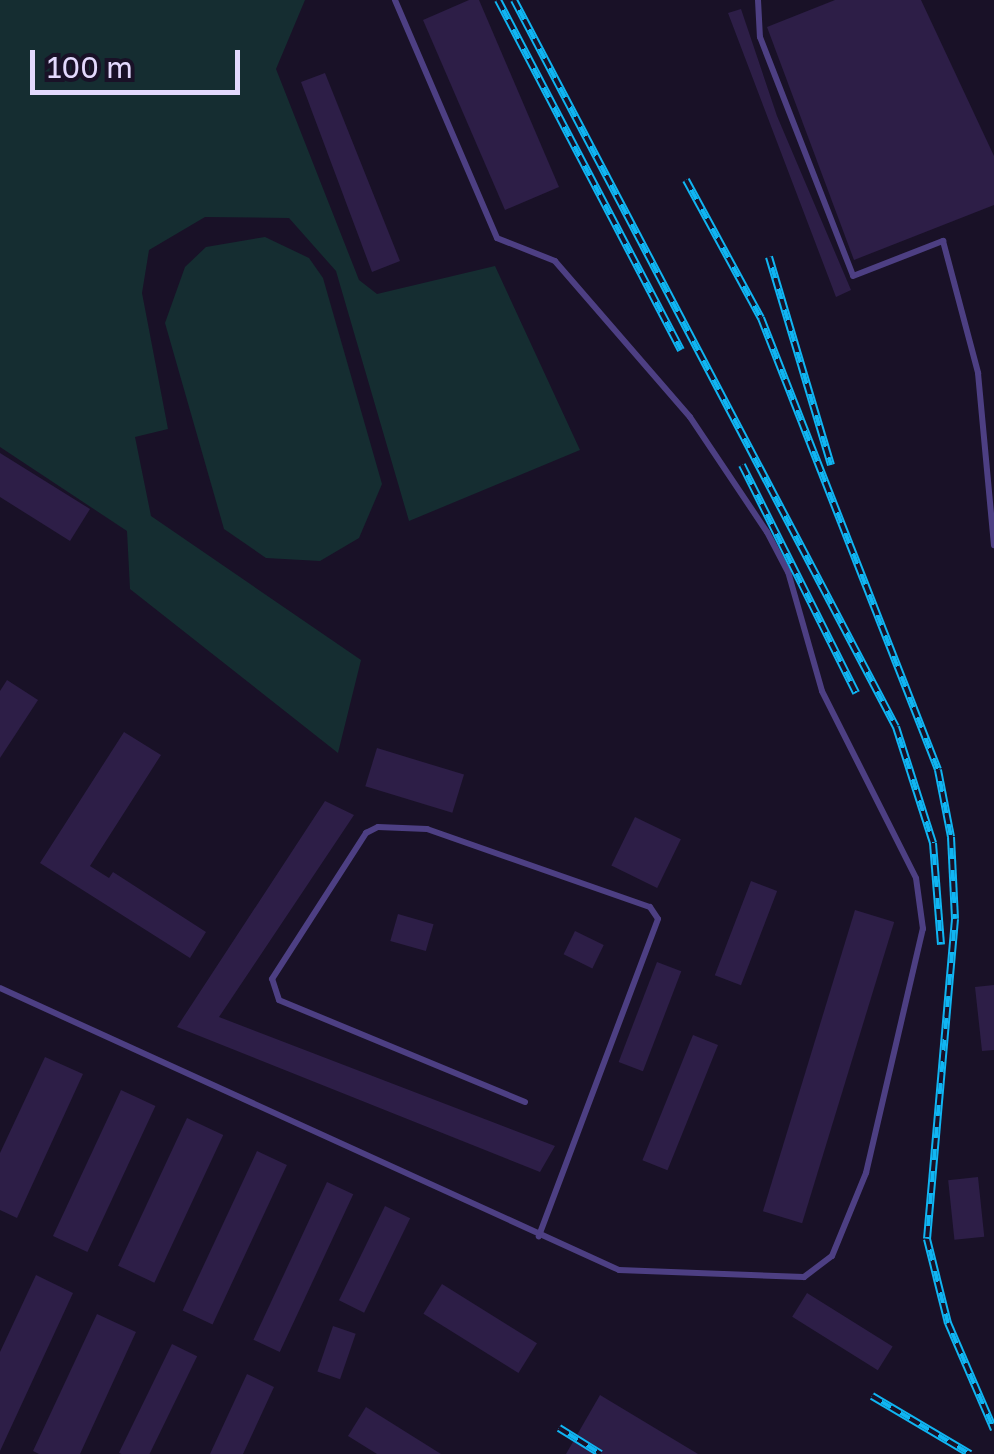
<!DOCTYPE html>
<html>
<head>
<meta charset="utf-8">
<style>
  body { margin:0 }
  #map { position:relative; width:994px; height:1454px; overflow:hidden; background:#191127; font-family:"Golos Text",sans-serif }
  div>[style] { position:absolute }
  .green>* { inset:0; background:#152d31 }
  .building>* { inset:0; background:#2d1e47; transform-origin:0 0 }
  .lane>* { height:6px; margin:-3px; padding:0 3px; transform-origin:3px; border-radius:3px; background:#4d3f83 }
  .rail>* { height:8px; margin-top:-4px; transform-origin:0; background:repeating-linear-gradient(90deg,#191127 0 11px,#10b5f2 0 22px); box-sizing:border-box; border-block:2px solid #10b5f2 }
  span { translate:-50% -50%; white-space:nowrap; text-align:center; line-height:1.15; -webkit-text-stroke:9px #191127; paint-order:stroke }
  .scale { position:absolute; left:30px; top:50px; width:210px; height:45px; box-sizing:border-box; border:5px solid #e3d9fd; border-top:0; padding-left:12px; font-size:30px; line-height:35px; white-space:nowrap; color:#e3d9fd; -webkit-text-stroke:8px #191127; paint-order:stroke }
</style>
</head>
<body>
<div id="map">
  <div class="green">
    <div style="clip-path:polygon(0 0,305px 0,276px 69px,359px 280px,377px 294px,495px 266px,580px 450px,409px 521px,336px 271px,289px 218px,205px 217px,149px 250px,142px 293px,168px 429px,135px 437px,151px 516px,361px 660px,338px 753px,130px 589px,127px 531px,0 447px)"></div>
    <div style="clip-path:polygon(265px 237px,309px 258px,323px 278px,382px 484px,359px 538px,320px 561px,266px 558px,224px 529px,165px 323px,185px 267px,206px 247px)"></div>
  </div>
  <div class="building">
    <div style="clip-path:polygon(469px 0,479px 0,559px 187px,505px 210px,423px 20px)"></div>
    <div style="clip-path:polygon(835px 0,921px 0,994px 156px,994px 205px,854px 260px,767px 27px)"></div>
    <div style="clip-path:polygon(741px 9px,777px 116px,851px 290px,836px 297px,728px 13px)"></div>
    <div style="clip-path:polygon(325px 73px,400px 261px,372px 272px,301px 82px)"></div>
    <div style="clip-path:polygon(0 453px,90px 509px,70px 541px,0 497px)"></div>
    <div style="clip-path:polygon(7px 680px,38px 700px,0 758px,0 691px)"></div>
    <div style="clip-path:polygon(124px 732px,161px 755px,90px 866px,109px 878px,113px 872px,206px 932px,190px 958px,40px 863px)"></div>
    <div style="left:377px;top:748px;width:91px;height:40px;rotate:17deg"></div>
    <div style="clip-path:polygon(325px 801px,354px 815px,219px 1017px,555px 1146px,540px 1172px,177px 1027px)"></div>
    <div style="left:635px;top:817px;width:51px;height:54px;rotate:26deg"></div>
    <div style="left:751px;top:881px;width:28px;height:101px;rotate:21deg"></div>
    <div style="left:855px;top:910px;width:41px;height:315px;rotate:17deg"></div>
    <div style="left:398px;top:914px;width:37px;height:28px;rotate:16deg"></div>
    <div style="left:575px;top:931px;width:32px;height:26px;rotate:26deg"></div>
    <div style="left:657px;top:962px;width:26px;height:107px;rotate:21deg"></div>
    <div style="clip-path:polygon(994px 985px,994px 1050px,982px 1051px,975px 987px)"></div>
    <div style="left:693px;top:1035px;width:27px;height:135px;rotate:22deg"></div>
    <div style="clip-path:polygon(45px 1057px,83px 1074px,17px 1218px,0 1210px,0 1153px)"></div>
    <div style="left:121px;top:1090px;width:38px;height:161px;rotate:25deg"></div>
    <div style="left:187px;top:1118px;width:40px;height:163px;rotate:25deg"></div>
    <div style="left:257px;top:1151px;width:33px;height:176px;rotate:25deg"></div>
    <div style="left:978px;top:1177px;width:60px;height:30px;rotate:84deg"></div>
    <div style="left:327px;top:1182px;width:29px;height:174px;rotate:25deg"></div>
    <div style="left:385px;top:1206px;width:28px;height:105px;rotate:26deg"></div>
    <div style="clip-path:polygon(36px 1275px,73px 1293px,0 1451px,0 1352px)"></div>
    <div style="left:442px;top:1284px;width:112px;height:35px;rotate:32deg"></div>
    <div style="left:807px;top:1293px;width:101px;height:28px;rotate:32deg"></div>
    <div style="clip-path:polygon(97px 1314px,136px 1332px,80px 1454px,39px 1454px,33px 1451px)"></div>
    <div style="left:333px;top:1326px;width:24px;height:48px;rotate:19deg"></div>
    <div style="left:172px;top:1344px;width:28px;height:121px;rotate:26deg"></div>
    <div style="clip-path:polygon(247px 1374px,274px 1387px,243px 1454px,210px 1454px)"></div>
    <div style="clip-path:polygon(600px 1395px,698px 1454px,566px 1454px)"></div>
    <div style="clip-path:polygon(366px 1407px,441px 1454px,377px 1454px,348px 1436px)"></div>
  </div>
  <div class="lane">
    <div style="left:758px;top:0;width:37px;rotate:87deg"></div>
    <div style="left:760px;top:37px;width:256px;rotate:68.7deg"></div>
    <div style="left:853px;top:276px;width:97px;rotate:-21.3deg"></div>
    <div style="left:943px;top:241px;width:137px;rotate:75.1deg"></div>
    <div style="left:978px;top:373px;width:173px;rotate:84.7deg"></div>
    <div style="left:0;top:988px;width:680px;rotate:24.49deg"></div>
    <div style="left:619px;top:1270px;width:185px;rotate:2.2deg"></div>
    <div style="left:804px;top:1277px;width:35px;rotate:-37deg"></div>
    <div style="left:832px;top:1256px;width:90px;rotate:-67.7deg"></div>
    <div style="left:866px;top:1173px;width:251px;rotate:-76.9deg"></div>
    <div style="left:923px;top:929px;width:51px;rotate:-97.8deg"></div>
    <div style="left:916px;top:878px;width:209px;rotate:-116.7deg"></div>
    <div style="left:822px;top:691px;width:124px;rotate:-105.9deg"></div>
    <div style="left:788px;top:572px;width:45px;rotate:-117.7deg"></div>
    <div style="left:767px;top:532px;width:138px;rotate:-123.8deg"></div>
    <div style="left:690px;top:417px;width:206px;rotate:-130.9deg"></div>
    <div style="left:555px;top:261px;width:62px;rotate:-158.4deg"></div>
    <div style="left:497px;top:238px;width:259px;rotate:-113.2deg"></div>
    <div style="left:525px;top:1102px;width:266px;rotate:-157.5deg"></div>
    <div style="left:279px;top:1000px;width:22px;rotate:-108deg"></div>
    <div style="left:272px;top:979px;width:174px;rotate:-57.2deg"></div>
    <div style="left:366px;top:833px;width:13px;rotate:-27deg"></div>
    <div style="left:378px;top:827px;width:49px;rotate:2.3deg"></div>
    <div style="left:427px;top:829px;width:236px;rotate:19.3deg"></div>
    <div style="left:650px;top:907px;width:14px;rotate:56deg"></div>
    <div style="left:658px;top:919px;width:339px;rotate:110.6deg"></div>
  </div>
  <div class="rail">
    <div style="left:498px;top:0;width:395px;rotate:62.4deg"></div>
    <div style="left:514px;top:0;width:821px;rotate:62.28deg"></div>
    <div style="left:896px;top:727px;width:122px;rotate:72.3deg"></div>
    <div style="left:933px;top:843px;width:102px;rotate:85.5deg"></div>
    <div style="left:686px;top:180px;width:157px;rotate:61.5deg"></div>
    <div style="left:761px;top:318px;width:485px;rotate:68.6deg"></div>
    <div style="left:938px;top:770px;width:68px;rotate:79deg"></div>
    <div style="left:951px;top:837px;width:82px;rotate:87.2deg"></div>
    <div style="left:955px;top:919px;width:321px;rotate:95deg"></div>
    <div style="left:927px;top:1239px;width:87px;rotate:76deg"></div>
    <div style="left:948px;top:1323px;width:116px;rotate:66.7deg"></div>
    <div style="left:769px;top:257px;width:217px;rotate:73.4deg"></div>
    <div style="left:742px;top:465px;width:255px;rotate:63.4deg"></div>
    <div style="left:872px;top:1396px;width:114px;rotate:30.6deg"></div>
    <div style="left:559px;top:1428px;width:49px;rotate:31.8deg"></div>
  </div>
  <div class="scale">100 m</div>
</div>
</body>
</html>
